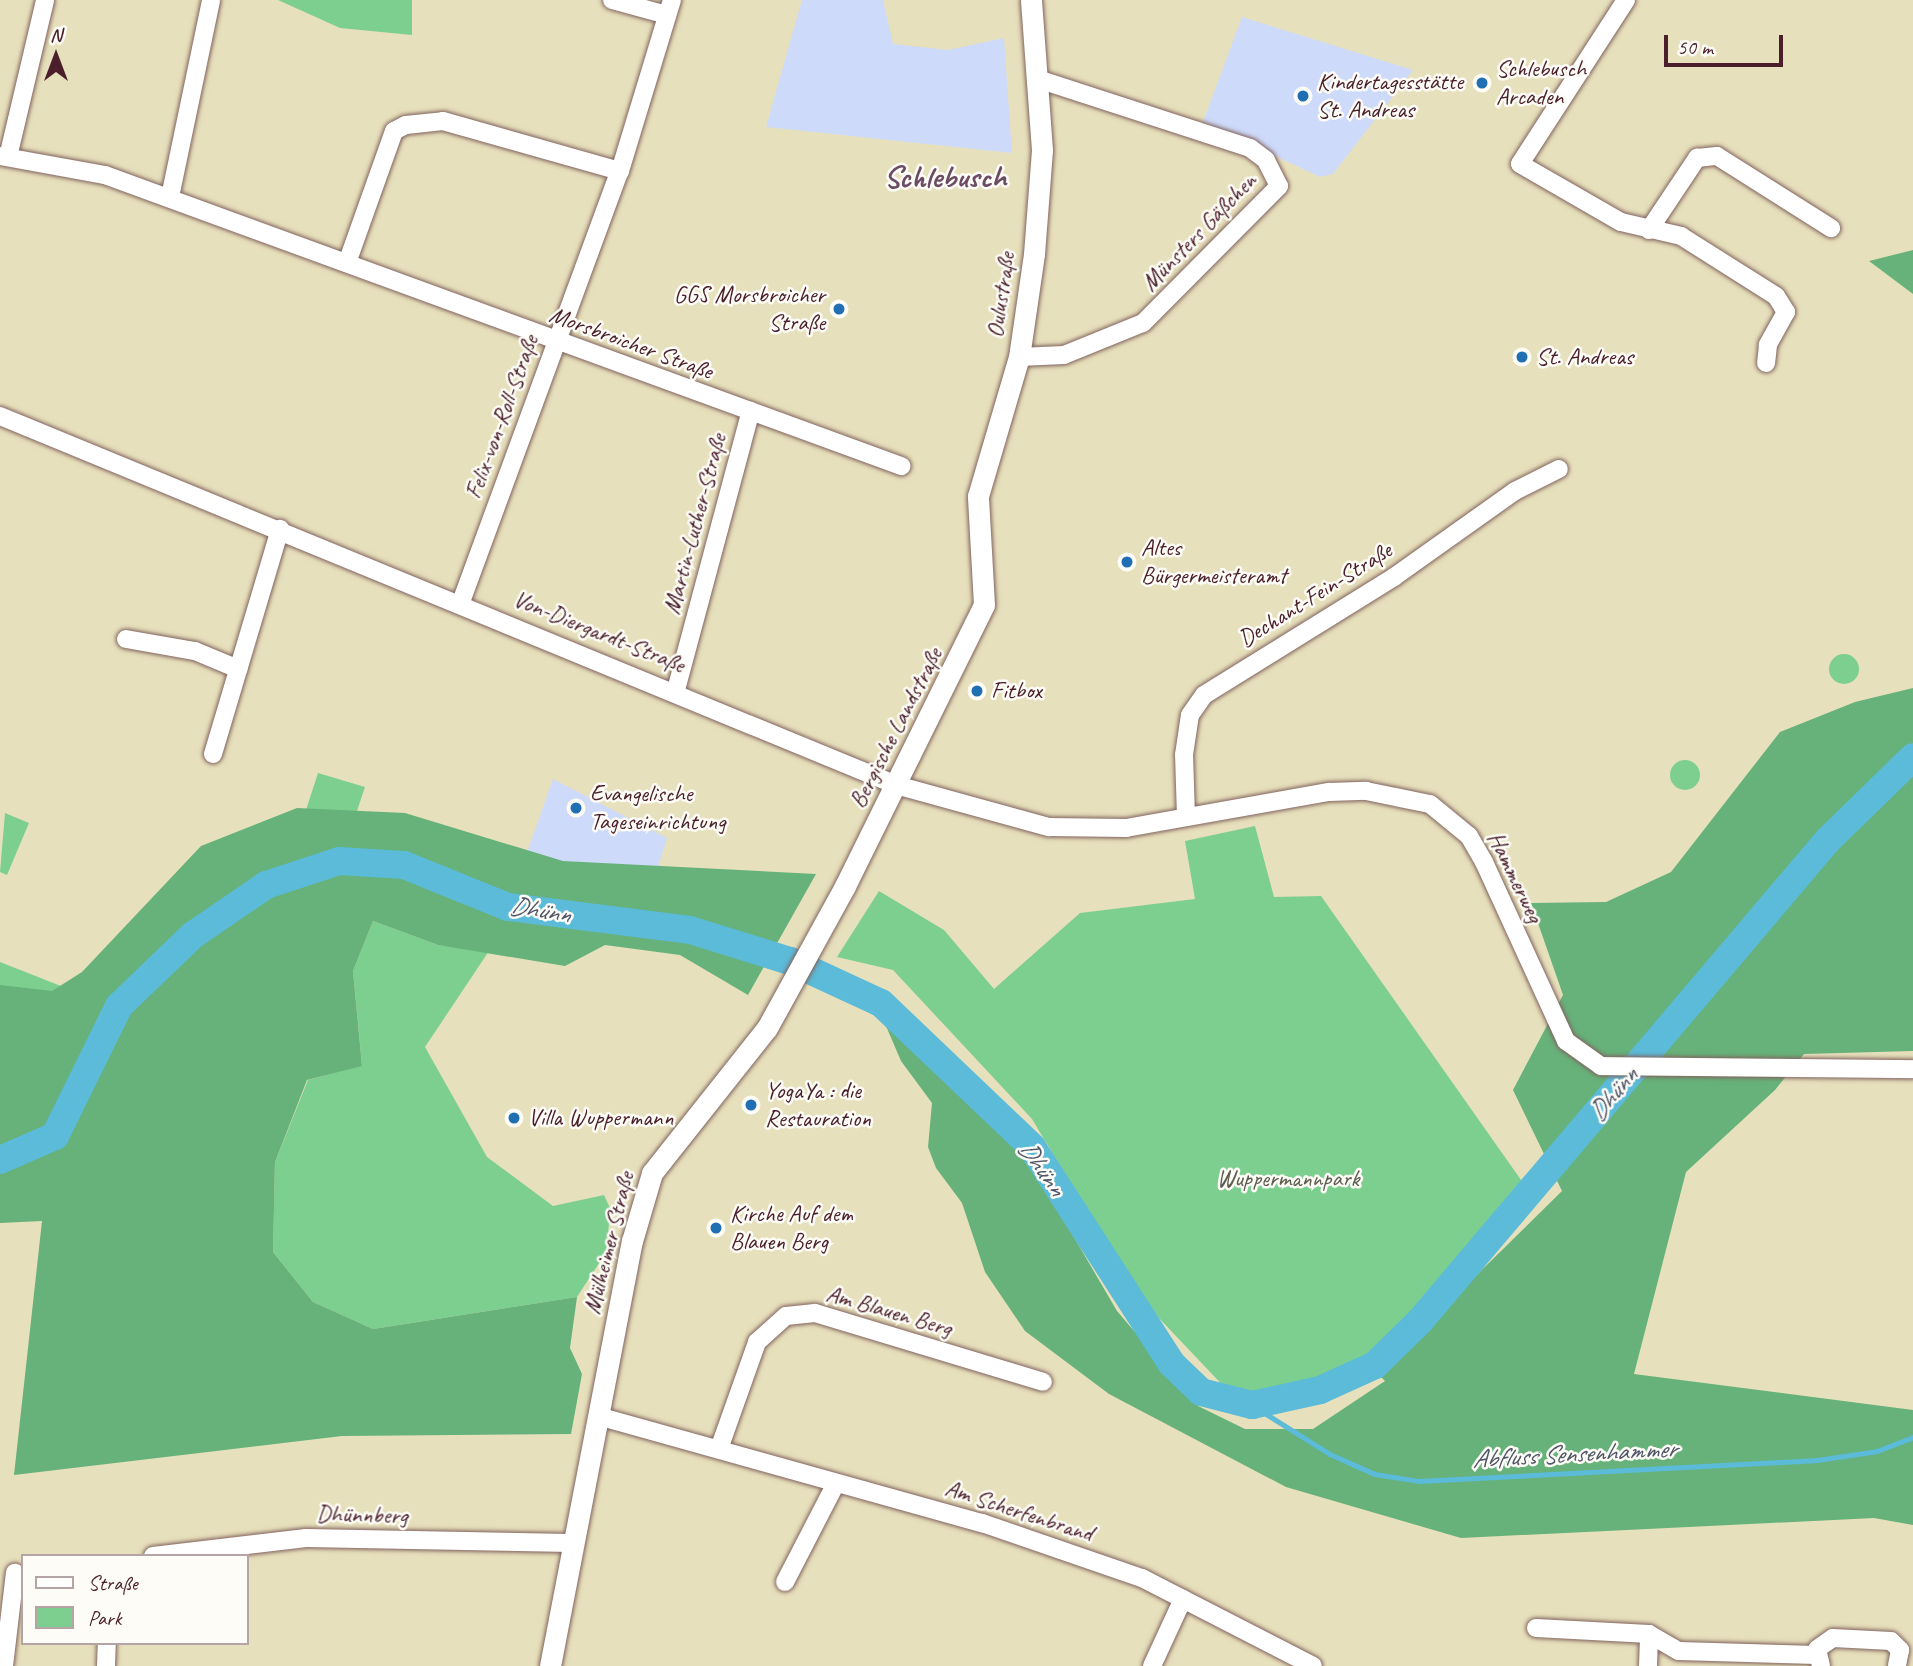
<!DOCTYPE html>
<html>
<head>
<meta charset="utf-8">
<style>
  body { margin:0 }
  #map { position:relative; width:1913px; height:1666px; overflow:hidden; background:#e7e0bc; font-family:Caveat,sans-serif }
  div>[style] { position:absolute }
  .built>* { inset:0; background:#cedafa }
  .green>* { inset:0; background:#7dcf90 }
  .round { border-radius:50% }
  .forest>* { inset:0; background:#66b27a }
  .stream>* { height:4.5px; margin:-2.25px; padding:0 2.25px; transform-origin:2.25px; border-radius:2.25px; background:#5bbbd9 }
  .river>* { height:28px; margin:-14px; padding:0 14px; transform-origin:14px; border-radius:14px; background:#5bbbd9 }
  .roads { filter:drop-shadow(0 0 2px #81635e) drop-shadow(0 0 2px #81635e) }
  .minor>* { height:18px; margin:-9px; padding:0 9px; transform-origin:9px; border-radius:9px; background:#fff }
  .major>* { height:21px; margin:-10.5px; padding:0 10.5px; transform-origin:10.5px; border-radius:10.5px; background:#fff }
  .dots>* { width:19px; height:19px; translate:-50% -50%; box-sizing:border-box; border:4px solid #fdfcf7; border-radius:50% }
  span { translate:-50% -50%; white-space:nowrap; text-align:center; line-height:1.15; -webkit-text-stroke:5px #fdfcf7; paint-order:stroke }
  .poi-label { font-size:24px; color:#4a1f2b }
  .left { translate:0 -50%; text-align:left }
  .right { translate:-100% -50%; text-align:right }
  .street-label { font-size:24px; color:#4a1f2b }
  .park-label { font-size:24px; color:#5c5d4e }
  .water-label { font-size:26px; color:#505668; font-style:italic }
  .district-label { font-size:32px; color:#6b4c64; font-weight:700 }
  .legend { position:absolute; left:21px; top:1554px; width:228px; height:91px; box-sizing:border-box; background:#fdfcf7; border:2px solid #b5a4a5; margin:0; padding:9px 12px; list-style:none; font-size:21px; color:#4a1f2b }
  .legend li { display:flex; align-items:center; gap:14px; height:35px }
  .legend b { width:35px; border:2px solid #b5a4a5 }
  .north { position:absolute; left:21px; top:21px; width:70px; height:70px; -webkit-text-stroke:5px #fdfcf7; paint-order:stroke; rotate:0deg; font-size:19px; font-weight:700; line-height:28px; text-align:center; color:#4a1f2b }
  .north::after { content:''; display:block; margin:auto; width:24px; height:32px; background:#4a1f2b; clip-path:polygon(50% 0,100% 100%,50% 72%,0 100%) }
  .scale { position:absolute; left:1664px; top:35px; width:119px; height:32px; box-sizing:border-box; border:4px solid #4a1f2b; border-top:0; padding-left:9px; font-size:21px; line-height:24px; white-space:nowrap; color:#4a1f2b; -webkit-text-stroke:5px #fdfcf7; paint-order:stroke }
</style>
</head>
<body>
<div id="map">
  <div class="built">
    <div style="clip-path:polygon(802px 0,883px 0,893px 44px,948px 50px,1004px 38px,1012px 153px,766px 127px)"></div>
    <div style="clip-path:polygon(1242px 17px,1413px 70px,1333px 174px,1320px 177px,1203px 122px)"></div>
    <div style="clip-path:polygon(553px 779px,667px 838px,655px 877px,524px 861px)"></div>
  </div>
  <div class="green">
    <div style="clip-path:polygon(278px 0,412px 0,412px 35px,340px 28px)"></div>
    <div class="round" style="left:1829px;top:654px;width:30px;height:30px"></div>
    <div class="round" style="left:1670px;top:760px;width:30px;height:30px"></div>
    <div style="clip-path:polygon(318px 773px,365px 787px,356px 814px,304px 816px)"></div>
    <div style="clip-path:polygon(5px 813px,29px 823px,7px 875px,0 872px)"></div>
    <div style="clip-path:polygon(1255px 826px,1274px 897px,1321px 896px,1531px 1194px,1410px 1327px,1333px 1391px,1230px 1393px,1138px 1296px,1032px 1119px,893px 970px,837px 957px,879px 891px,944px 930px,994px 989px,1080px 913px,1195px 899px,1185px 841px)"></div>
    <div style="clip-path:polygon(373px 921px,438px 945px,489px 951px,425px 1047px,487px 1157px,553px 1206px,604px 1195px,610px 1208px,607px 1251px,577px 1297px,373px 1329px,313px 1302px,273px 1252px,275px 1162px,308px 1080px,362px 1065px,353px 971px)"></div>
    <div style="clip-path:polygon(0 962px,66px 988px,59px 1004px,0 996px)"></div>
  </div>
  <div class="forest">
    <div style="clip-path:polygon(1913px 250px,1913px 294px,1869px 261px)"></div>
    <div style="clip-path:polygon(1913px 688px,1913px 1051px,1804px 1054px,1775px 1090px,1686px 1172px,1634px 1374px,1913px 1410px,1913px 1525px,1874px 1518px,1461px 1538px,1286px 1487px,1109px 1394px,1025px 1331px,985px 1272px,962px 1203px,936px 1168px,928px 1147px,932px 1103px,901px 1061px,883px 1019px,893px 1010px,1008px 1124px,1117px 1311px,1198px 1406px,1245px 1429px,1313px 1429px,1385px 1381px,1377px 1373px,1562px 1191px,1513px 1090px,1563px 995px,1531px 903px,1606px 902px,1671px 872px,1780px 732px,1855px 702px)"></div>
    <div style="clip-path:polygon(297px 808px,405px 813px,563px 861px,816px 874px,748px 995px,680px 955px,605px 945px,565px 966px,438px 945px,373px 921px,353px 971px,362px 1066px,307px 1080px,275px 1162px,273px 1252px,313px 1302px,373px 1329px,577px 1297px,570px 1348px,582px 1374px,571px 1434px,342px 1436px,14px 1475px,42px 1221px,0 1223px,0 985px,52px 991px,82px 972px,201px 846px)"></div>
  </div>
  <div class="stream">
    <div style="left:1252px;top:1405px;width:92px;rotate:32.1deg"></div>
    <div style="left:1330px;top:1454px;width:49px;rotate:24deg"></div>
    <div style="left:1375px;top:1474px;width:45px;rotate:9deg"></div>
    <div style="left:1419px;top:1481px;width:399px;rotate:-3deg"></div>
    <div style="left:1817px;top:1460px;width:61px;rotate:-8.5deg"></div>
    <div style="left:1877px;top:1451px;width:39px;rotate:-21deg"></div>
  </div>
  <div class="river">
    <div style="left:0;top:1160px;width:60px;rotate:-23.6deg"></div>
    <div style="left:55px;top:1136px;width:145px;rotate:-63.8deg"></div>
    <div style="left:119px;top:1006px;width:103px;rotate:-43.8deg"></div>
    <div style="left:193px;top:935px;width:88px;rotate:-34.4deg"></div>
    <div style="left:266px;top:885px;width:77px;rotate:-18.2deg"></div>
    <div style="left:339px;top:861px;width:65px;rotate:3.5deg"></div>
    <div style="left:404px;top:865px;width:112px;rotate:22deg"></div>
    <div style="left:508px;top:907px;width:183px;rotate:7.2deg"></div>
    <div style="left:690px;top:930px;width:105px;rotate:17.2deg"></div>
    <div style="left:790px;top:961px;width:100px;rotate:24.8deg"></div>
    <div style="left:881px;top:1003px;width:209px;rotate:43.6deg"></div>
    <div style="left:1032px;top:1147px;width:258px;rotate:57.2deg"></div>
    <div style="left:1172px;top:1364px;width:40px;rotate:44deg"></div>
    <div style="left:1201px;top:1392px;width:53px;rotate:14.3deg"></div>
    <div style="left:1252px;top:1405px;width:70px;rotate:-12.4deg"></div>
    <div style="left:1320px;top:1390px;width:60px;rotate:-24.4deg"></div>
    <div style="left:1375px;top:1365px;width:63px;rotate:-44.4deg"></div>
    <div style="left:1420px;top:1321px;width:629px;rotate:-49.7deg"></div>
    <div style="left:1827px;top:841px;width:120px;rotate:-44.3deg"></div>
  </div>
  <div class="roads">
    <div class="minor">
      <div style="left:612px;top:0;width:57px;rotate:15.3deg"></div>
      <div style="left:1626px;top:0;width:195px;rotate:122.9deg"></div>
      <div style="left:1520px;top:164px;width:116px;rotate:29.9deg"></div>
      <div style="left:1621px;top:222px;width:62px;rotate:13.1deg"></div>
      <div style="left:1681px;top:236px;width:112px;rotate:32.3deg"></div>
      <div style="left:1776px;top:296px;width:19px;rotate:58deg"></div>
      <div style="left:1786px;top:312px;width:38px;rotate:119deg"></div>
      <div style="left:1768px;top:345px;width:18px;rotate:96deg"></div>
      <div style="left:0;top:156px;width:107px;rotate:10.3deg"></div>
      <div style="left:105px;top:175px;width:848px;rotate:20.08deg"></div>
      <div style="left:8px;top:157px;width:161px;rotate:-76.7deg"></div>
      <div style="left:170px;top:197px;width:201px;rotate:-78.2deg"></div>
      <div style="left:1649px;top:230px;width:87px;rotate:-56.3deg"></div>
      <div style="left:1697px;top:158px;width:20px;rotate:-6deg"></div>
      <div style="left:1717px;top:156px;width:135px;rotate:32.3deg"></div>
      <div style="left:347px;top:263px;width:140px;rotate:-70.4deg"></div>
      <div style="left:394px;top:131px;width:13px;rotate:-27deg"></div>
      <div style="left:406px;top:125px;width:37px;rotate:-6deg"></div>
      <div style="left:443px;top:121px;width:184px;rotate:15.8deg"></div>
      <div style="left:1019px;top:357px;width:45px;rotate:-2.5deg"></div>
      <div style="left:1064px;top:355px;width:85px;rotate:-22.1deg"></div>
      <div style="left:1143px;top:323px;width:193px;rotate:-45.2deg"></div>
      <div style="left:1279px;top:186px;width:29px;rotate:-117deg"></div>
      <div style="left:1266px;top:160px;width:20px;rotate:-143deg"></div>
      <div style="left:1250px;top:148px;width:223px;rotate:-162deg"></div>
      <div style="left:0;top:416px;width:969px;rotate:22.38deg"></div>
      <div style="left:896px;top:785px;width:159px;rotate:15.4deg"></div>
      <div style="left:1049px;top:827px;width:77px;rotate:0.7deg"></div>
      <div style="left:1126px;top:828px;width:206px;rotate:-10.1deg"></div>
      <div style="left:1329px;top:792px;width:37px;rotate:-2deg"></div>
      <div style="left:1366px;top:791px;width:65px;rotate:11.5deg"></div>
      <div style="left:1430px;top:804px;width:50px;rotate:39.4deg"></div>
      <div style="left:1469px;top:836px;width:30px;rotate:60deg"></div>
      <div style="left:1484px;top:862px;width:197px;rotate:65.4deg"></div>
      <div style="left:1566px;top:1041px;width:43px;rotate:35.5deg"></div>
      <div style="left:1601px;top:1066px;width:312px;rotate:0.6deg"></div>
      <div style="left:461px;top:602px;width:459px;rotate:-69.8deg"></div>
      <div style="left:620px;top:171px;width:179px;rotate:-73.1deg"></div>
      <div style="left:126px;top:639px;width:70px;rotate:9.9deg"></div>
      <div style="left:195px;top:651px;width:47px;rotate:22.7deg"></div>
      <div style="left:676px;top:690px;width:289px;rotate:-75deg"></div>
      <div style="left:213px;top:754px;width:235px;rotate:-73.4deg"></div>
      <div style="left:1186px;top:817px;width:62px;rotate:-91.8deg"></div>
      <div style="left:1184px;top:755px;width:40px;rotate:-81.5deg"></div>
      <div style="left:1190px;top:715px;width:24px;rotate:-55deg"></div>
      <div style="left:1204px;top:695px;width:224px;rotate:-31.8deg"></div>
      <div style="left:1394px;top:577px;width:148px;rotate:-35.4deg"></div>
      <div style="left:1515px;top:491px;width:49px;rotate:-26.6deg"></div>
      <div style="left:598px;top:1416px;width:399px;rotate:15.6deg"></div>
      <div style="left:982px;top:1523px;width:169px;rotate:19deg"></div>
      <div style="left:1142px;top:1578px;width:192px;rotate:27.2deg"></div>
      <div style="left:719px;top:1449px;width:114px;rotate:-70.4deg"></div>
      <div style="left:757px;top:1342px;width:39px;rotate:-42deg"></div>
      <div style="left:786px;top:1316px;width:29px;rotate:-6deg"></div>
      <div style="left:815px;top:1313px;width:238px;rotate:16.8deg"></div>
      <div style="left:153px;top:1556px;width:154px;rotate:-6.7deg"></div>
      <div style="left:306px;top:1538px;width:265px;rotate:1.1deg"></div>
      <div style="left:785px;top:1582px;width:111px;rotate:-62.7deg"></div>
      <div style="left:1536px;top:1628px;width:113px;rotate:3deg"></div>
      <div style="left:4px;top:1666px;width:94px;rotate:-83.3deg"></div>
      <div style="left:106px;top:1666px;width:23px;rotate:-88deg"></div>
      <div style="left:1152px;top:1666px;width:74px;rotate:-65.2deg"></div>
      <div style="left:1648px;top:1666px;width:32px;rotate:-88deg"></div>
      <div style="left:1649px;top:1634px;width:34px;rotate:30deg"></div>
      <div style="left:1679px;top:1651px;width:137px;rotate:1.7deg"></div>
      <div style="left:1821px;top:1666px;width:17px;rotate:-103deg"></div>
      <div style="left:1817px;top:1649px;width:19px;rotate:-35deg"></div>
      <div style="left:1833px;top:1638px;width:58px;rotate:3deg"></div>
      <div style="left:1891px;top:1641px;width:13px;rotate:45deg"></div>
      <div style="left:1900px;top:1650px;width:16px;rotate:101deg"></div>
    </div>
    <div class="major">
      <div style="left:550px;top:1666px;width:433px;rotate:-79.1deg"></div>
      <div style="left:632px;top:1241px;width:71px;rotate:-73.6deg"></div>
      <div style="left:652px;top:1173px;width:185px;rotate:-51.6deg"></div>
      <div style="left:767px;top:1028px;width:162px;rotate:-61.2deg"></div>
      <div style="left:845px;top:886px;width:313px;rotate:-63.7deg"></div>
      <div style="left:984px;top:605px;width:109px;rotate:-93.2deg"></div>
      <div style="left:978px;top:496px;width:145px;rotate:-73.6deg"></div>
      <div style="left:1019px;top:357px;width:104px;rotate:-81.7deg"></div>
      <div style="left:1034px;top:254px;width:104px;rotate:-85.6deg"></div>
      <div style="left:1042px;top:150px;width:150px;rotate:-94.2deg"></div>
    </div>
  </div>
  <div class="dots">
    <div style="left:1482px;top:83px;background:#1f6fb2"></div>
    <div style="left:1303px;top:96px;background:#1f6fb2"></div>
    <div style="left:839px;top:309px;background:#1f6fb2"></div>
    <div style="left:1522px;top:357px;background:#1f6fb2"></div>
    <div style="left:1127px;top:562px;background:#1f6fb2"></div>
    <div style="left:977px;top:691px;background:#1f6fb2"></div>
    <div style="left:576px;top:808px;background:#1f6fb2"></div>
    <div style="left:751px;top:1105px;background:#1f6fb2"></div>
    <div style="left:514px;top:1118px;background:#1f6fb2"></div>
    <div style="left:716px;top:1228px;background:#1f6fb2"></div>
  </div>
  <div class="poi-label">
    <span class="left" style="left:1496px;top:83px">Schlebusch<br>Arcaden</span>
    <span class="left" style="left:1317px;top:96px">Kindertagesstätte<br>St. Andreas</span>
    <span class="right" style="left:825px;top:309px">GGS Morsbroicher<br>Straße</span>
    <span class="left" style="left:1536px;top:357px">St. Andreas</span>
    <span class="left" style="left:1141px;top:562px">Altes<br>Bürgermeisteramt</span>
    <span class="left" style="left:991px;top:691px">Fitbox</span>
    <span class="left" style="left:590px;top:808px">Evangelische<br>Tageseinrichtung</span>
    <span class="left" style="left:765px;top:1105px">YogaYa : die<br>Restauration</span>
    <span class="left" style="left:528px;top:1118px">Villa Wuppermann</span>
    <span class="left" style="left:730px;top:1228px">Kirche Auf dem<br>Blauen Berg</span>
  </div>
  <div class="street-label">
    <span style="left:1199px;top:232px;rotate:-46deg">Münsters Gäßchen</span>
    <span style="left:1001px;top:295px;rotate:-82deg">Oulustraße</span>
    <span style="left:631px;top:343px;rotate:20deg">Morsbroicher Straße</span>
    <span style="left:502px;top:417px;rotate:-70deg">Felix-von-Roll-Straße</span>
    <span style="left:695px;top:524px;rotate:-75deg">Martin-Luther-Straße</span>
    <span style="left:1315px;top:595px;rotate:-32deg">Dechant-Fein-Straße</span>
    <span style="left:599px;top:632px;rotate:22deg">Von-Diergardt-Straße</span>
    <span style="left:896px;top:728px;rotate:-63deg">Bergische Landstraße</span>
    <span style="left:1515px;top:877px;rotate:64deg">Hammerweg</span>
    <span style="left:609px;top:1243px;rotate:-76deg">Mülheimer Straße</span>
    <span style="left:889px;top:1311px;rotate:16deg">Am Blauen Berg</span>
    <span style="left:1019px;top:1511px;rotate:18deg">Am Scherfenbrand</span>
    <span style="left:362px;top:1515px;rotate:1deg">Dhünnberg</span>
  </div>
  <div class="park-label">
    <span style="left:1288px;top:1179px">Wuppermannpark</span>
  </div>
  <div class="water-label">
    <span style="left:540px;top:910px;rotate:9deg">Dhünn</span>
    <span style="left:1613px;top:1094px;rotate:-50deg">Dhünn</span>
    <span style="left:1042px;top:1168px;rotate:54deg">Dhünn</span>
    <span style="left:1574px;top:1454px;rotate:-3deg">Abfluss Sensenhammer</span>
  </div>
  <div class="district-label">
    <span style="left:945px;top:177px">Schlebusch</span>
  </div>
  <ul class="legend">
  <li><b style="height:9px;background:#fff"></b>Straße</li>
  <li><b style="height:19px;background:#7dcf90"></b>Park</li>
  </ul>
  <div class="north">N</div>
  <div class="scale">50 m</div>
</div>
</body>
</html>
